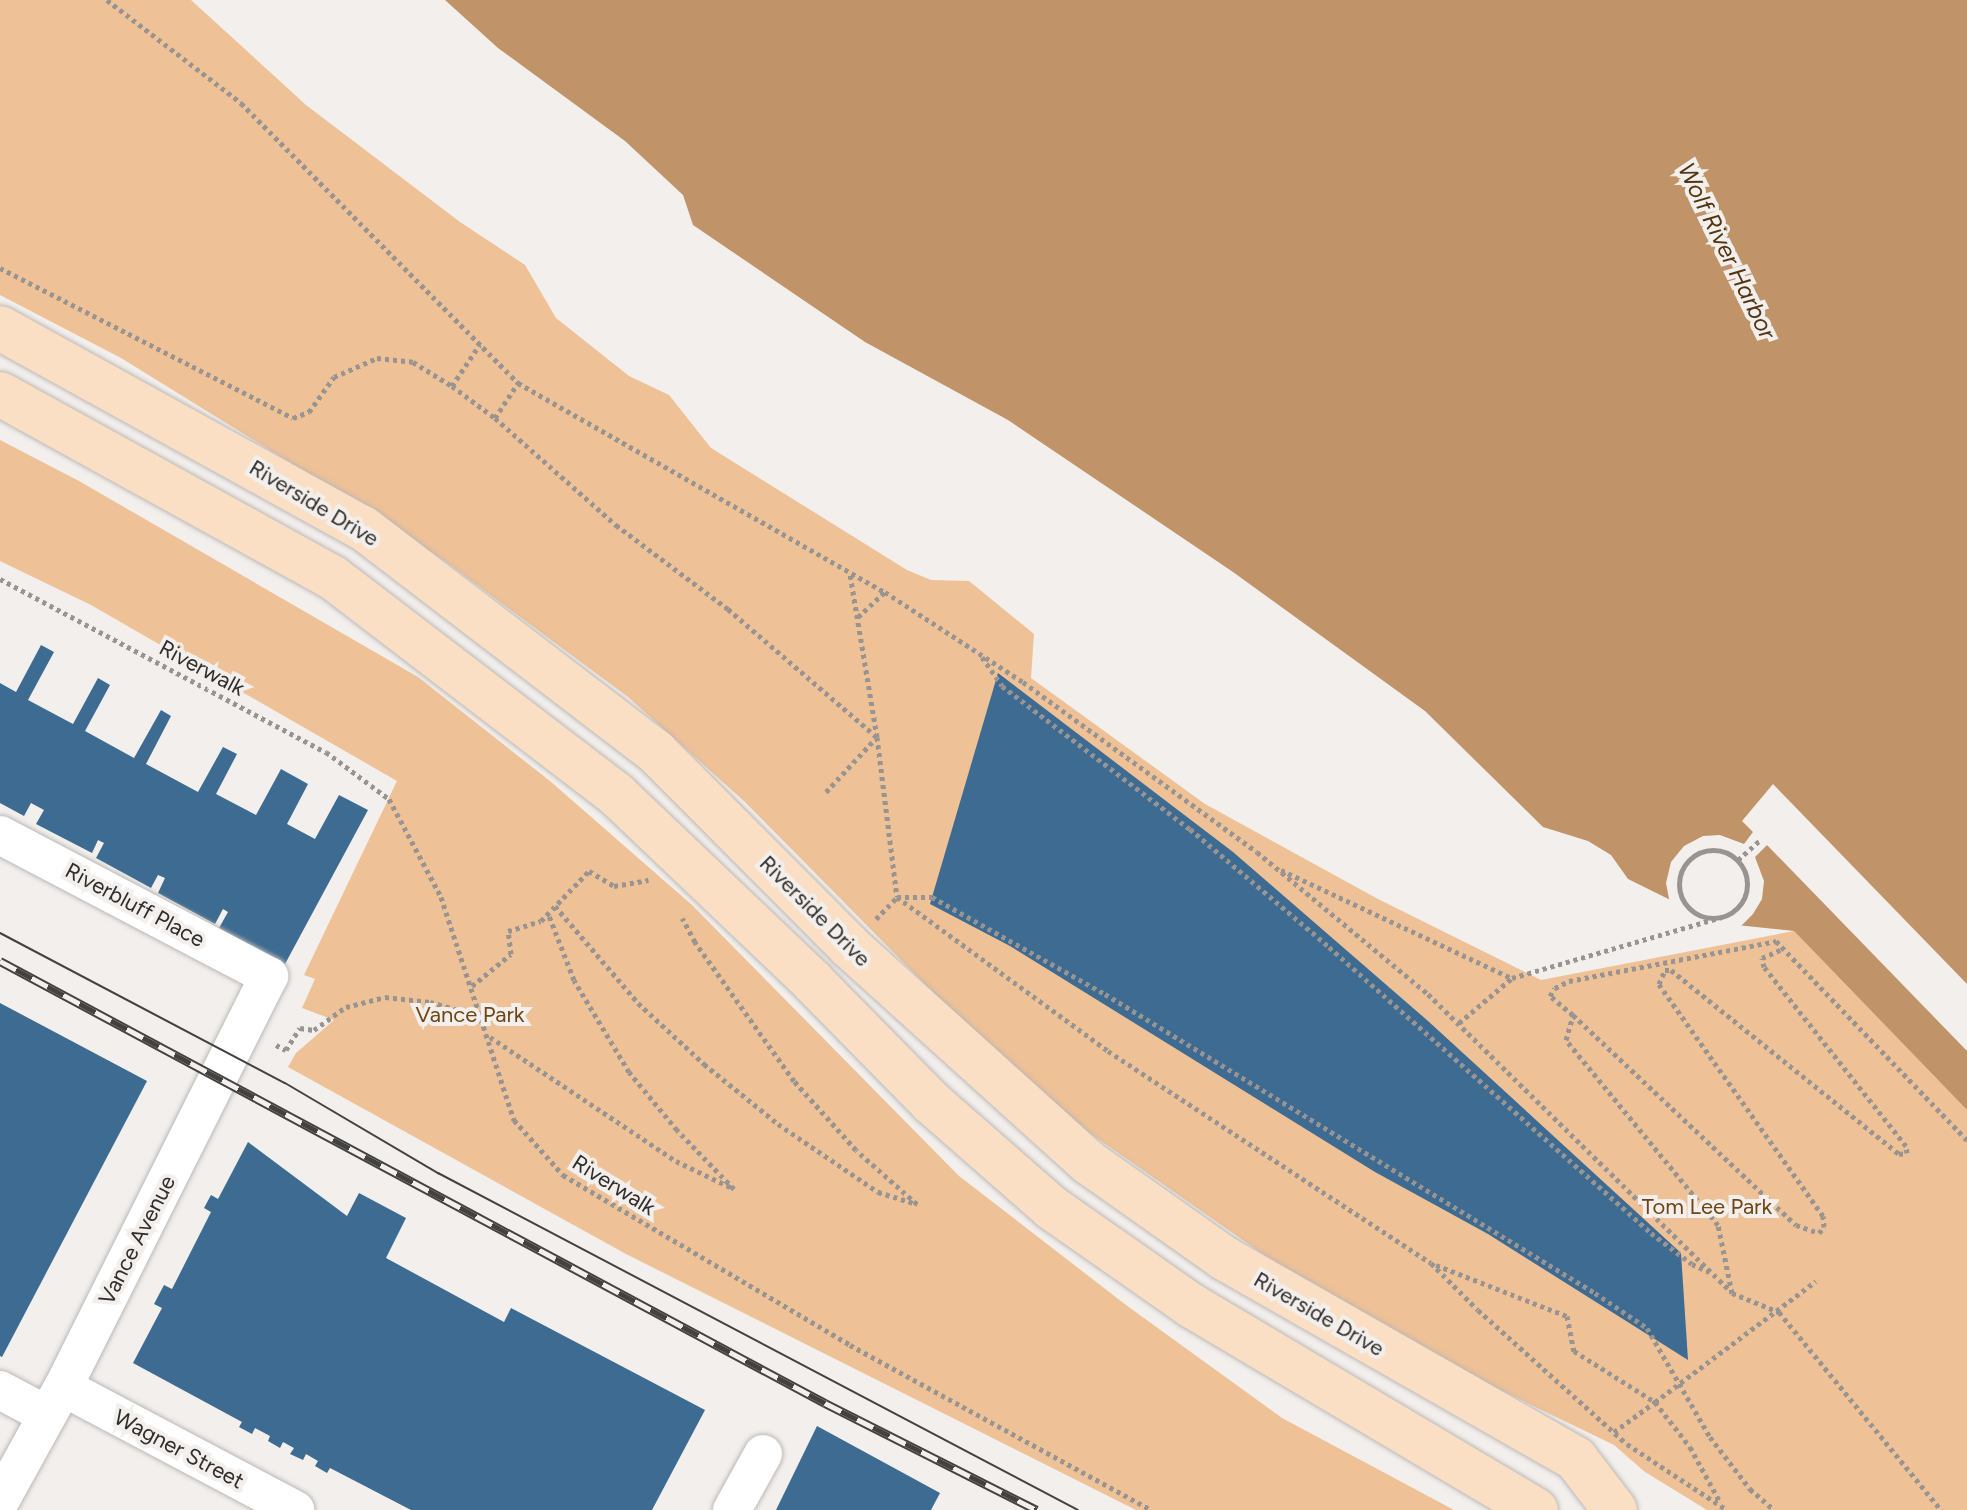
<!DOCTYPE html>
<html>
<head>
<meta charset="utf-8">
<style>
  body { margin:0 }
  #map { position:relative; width:1967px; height:1510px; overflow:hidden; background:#f2efec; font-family:Figtree,sans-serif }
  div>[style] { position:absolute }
  .green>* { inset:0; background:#efc197 }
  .water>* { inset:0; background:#c09369 }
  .pier>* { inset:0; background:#f2efec }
  .building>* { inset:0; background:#3d6b91 }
  .path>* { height:5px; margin-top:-2.5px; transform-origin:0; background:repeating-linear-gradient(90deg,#979492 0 4px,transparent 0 8px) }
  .path>.ring { margin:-2.5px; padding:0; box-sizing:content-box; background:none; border:5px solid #979492; border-radius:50% }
  .roads { filter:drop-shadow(0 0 2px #bbb8b5) drop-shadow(0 0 2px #bbb8b5) }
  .street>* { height:38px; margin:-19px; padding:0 19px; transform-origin:19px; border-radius:19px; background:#fff }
  .primary>* { height:44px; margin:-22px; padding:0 22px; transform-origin:22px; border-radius:22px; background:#fbdfc5 }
  .tram>* { height:2px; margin:-1px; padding:0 1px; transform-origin:1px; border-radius:1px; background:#444241 }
  .rail>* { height:9px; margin-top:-4.5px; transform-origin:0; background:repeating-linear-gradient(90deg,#f2efec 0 18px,#444241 0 36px); box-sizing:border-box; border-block:2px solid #444241 }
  span { translate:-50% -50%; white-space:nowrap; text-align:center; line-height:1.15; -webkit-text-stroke:8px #f2efec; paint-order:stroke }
  .street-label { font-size:22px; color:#302e2d }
  .park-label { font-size:22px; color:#714413 }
  .water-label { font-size:24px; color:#543413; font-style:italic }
</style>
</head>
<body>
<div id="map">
  <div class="green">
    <div style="clip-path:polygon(0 0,191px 0,306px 105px,460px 222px,525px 265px,556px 318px,629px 376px,669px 395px,711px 448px,907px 570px,931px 580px,969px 581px,1034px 634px,1031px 678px,1205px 804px,1378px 899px,1541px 980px,1794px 931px,1967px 1110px,1967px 1510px,1707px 1510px,1645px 1472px,1614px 1445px,1389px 1336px,1290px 1273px,1074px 1122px,979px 1039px,745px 802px,628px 697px,446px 562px,375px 515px,121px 358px,0 295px)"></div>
    <div style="clip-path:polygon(0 440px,79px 481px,418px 677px,550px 781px,692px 905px,959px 1176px,1126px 1305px,1282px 1418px,1454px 1510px,1136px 1510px,626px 1254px,288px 1067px,296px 1053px,334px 1020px,302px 1008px,315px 979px,304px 975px,397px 781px,91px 605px,0 561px)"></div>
  </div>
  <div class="water">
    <div style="clip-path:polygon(445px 0,1967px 0,1967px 1110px,1794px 931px,1717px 923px,1628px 879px,1611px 855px,1588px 841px,1543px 827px,1425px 711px,1233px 572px,1008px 420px,865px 342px,693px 225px,683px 195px,625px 141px,498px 48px)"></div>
  </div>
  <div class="pier">
    <div style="clip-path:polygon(1773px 784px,1967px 984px,1967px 1051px,1767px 845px,1755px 857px,1764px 881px,1762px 899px,1753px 914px,1741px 926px,1731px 929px,1716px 926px,1670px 904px,1666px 883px,1671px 862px,1684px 846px,1703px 836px,1720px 835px,1744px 844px,1753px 832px,1742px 821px)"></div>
  </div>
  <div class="building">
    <div style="clip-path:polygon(41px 645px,54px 652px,28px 700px,73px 724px,98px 678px,110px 685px,85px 731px,134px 758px,161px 710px,171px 716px,146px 764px,198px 792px,223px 747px,237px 754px,216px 794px,256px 815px,281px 769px,308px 784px,287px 824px,315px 839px,339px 795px,368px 810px,285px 964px,219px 928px,228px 912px,223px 909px,215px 924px,158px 893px,165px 878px,158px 875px,151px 888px,96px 858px,104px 843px,98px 840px,92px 853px,36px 824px,44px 810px,31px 803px,24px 816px,0 803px,0 683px,16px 692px)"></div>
    <div style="clip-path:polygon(998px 673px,1233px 852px,1428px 1021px,1681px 1253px,1688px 1360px,1488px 1234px,1375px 1172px,1010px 946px,930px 904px)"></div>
    <div style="clip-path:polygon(0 1003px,147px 1081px,2px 1357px,0 1356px)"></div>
    <div style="clip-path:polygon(248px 1142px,347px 1216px,359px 1193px,406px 1218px,386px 1258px,504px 1322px,511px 1308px,705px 1410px,652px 1510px,411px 1510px,330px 1468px,327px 1473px,315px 1466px,318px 1461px,306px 1454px,303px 1460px,290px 1454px,294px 1448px,283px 1442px,280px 1448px,268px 1441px,270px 1436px,255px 1428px,252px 1434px,239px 1427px,242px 1422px,133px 1363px,162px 1308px,154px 1304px,164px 1285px,172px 1289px,211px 1212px,204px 1208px,211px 1195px,218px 1199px)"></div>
    <div style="clip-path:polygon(817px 1426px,940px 1493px,931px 1510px,776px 1510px)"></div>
  </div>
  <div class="path">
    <div style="left:107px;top:0;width:169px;rotate:37.5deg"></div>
    <div style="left:241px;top:103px;width:394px;rotate:45.3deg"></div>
    <div style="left:518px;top:383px;width:422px;rotate:29.7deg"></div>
    <div style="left:885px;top:592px;width:165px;rotate:33.1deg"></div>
    <div style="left:1023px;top:682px;width:289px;rotate:36deg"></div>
    <div style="left:1257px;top:852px;width:222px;rotate:39.7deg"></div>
    <div style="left:1428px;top:994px;width:426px;rotate:44.5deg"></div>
    <div style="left:1732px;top:1293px;width:51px;rotate:22deg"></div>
    <div style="left:1779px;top:1312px;width:256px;rotate:50.7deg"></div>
    <div style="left:0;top:268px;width:329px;rotate:27.1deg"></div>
    <div style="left:293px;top:418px;width:17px;rotate:-21deg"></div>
    <div style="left:309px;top:412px;width:43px;rotate:-54.5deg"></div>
    <div style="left:334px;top:377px;width:47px;rotate:-23.8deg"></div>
    <div style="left:377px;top:358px;width:36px;rotate:6deg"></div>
    <div style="left:413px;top:362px;width:46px;rotate:31.6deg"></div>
    <div style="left:452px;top:386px;width:54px;rotate:36.7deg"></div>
    <div style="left:495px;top:418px;width:162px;rotate:41.5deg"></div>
    <div style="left:616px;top:525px;width:140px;rotate:36.9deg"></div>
    <div style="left:728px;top:609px;width:196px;rotate:40.7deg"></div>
    <div style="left:877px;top:737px;width:161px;rotate:82.9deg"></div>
    <div style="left:897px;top:897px;width:261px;rotate:36.1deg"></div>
    <div style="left:1108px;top:1051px;width:386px;rotate:33.3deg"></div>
    <div style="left:1431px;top:1263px;width:66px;rotate:45deg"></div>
    <div style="left:1478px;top:1310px;width:200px;rotate:42deg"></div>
    <div style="left:1627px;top:1444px;width:120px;rotate:33.4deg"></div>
    <div style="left:452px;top:386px;width:50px;rotate:-56.3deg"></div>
    <div style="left:495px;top:418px;width:42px;rotate:-56.7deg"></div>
    <div style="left:0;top:579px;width:369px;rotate:28deg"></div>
    <div style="left:326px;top:752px;width:79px;rotate:36.7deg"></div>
    <div style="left:389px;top:799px;width:111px;rotate:62deg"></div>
    <div style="left:441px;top:897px;width:235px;rotate:71.9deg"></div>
    <div style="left:514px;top:1120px;width:74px;rotate:48.3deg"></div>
    <div style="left:563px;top:1175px;width:334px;rotate:30.6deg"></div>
    <div style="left:850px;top:1345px;width:343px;rotate:28.7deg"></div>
    <div style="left:858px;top:617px;width:37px;rotate:-43deg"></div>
    <div style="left:982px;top:657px;width:35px;rotate:55deg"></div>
    <div style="left:1002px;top:686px;width:236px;rotate:37.3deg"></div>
    <div style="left:1190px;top:829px;width:182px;rotate:40.3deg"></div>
    <div style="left:1329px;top:947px;width:431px;rotate:41.6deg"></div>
    <div style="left:1651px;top:1233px;width:51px;rotate:37.1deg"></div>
    <div style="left:1692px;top:1264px;width:19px;rotate:25deg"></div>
    <div style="left:826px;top:792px;width:75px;rotate:-47.2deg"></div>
    <div style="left:877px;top:737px;width:165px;rotate:-99.4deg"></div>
    <div class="ring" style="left:1679px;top:850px;width:63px;height:63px"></div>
    <div style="left:1738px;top:860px;width:31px;rotate:-42deg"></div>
    <div style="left:1281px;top:870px;width:255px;rotate:25.1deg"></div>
    <div style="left:555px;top:906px;width:128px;rotate:49.4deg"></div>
    <div style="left:638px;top:1003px;width:90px;rotate:42.7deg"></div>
    <div style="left:704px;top:1064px;width:95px;rotate:39deg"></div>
    <div style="left:778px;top:1124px;width:121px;rotate:34.2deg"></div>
    <div style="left:878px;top:1192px;width:41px;rotate:17.1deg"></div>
    <div style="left:917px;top:1204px;width:81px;rotate:-138.5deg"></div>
    <div style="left:856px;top:1150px;width:93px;rotate:-131.9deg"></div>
    <div style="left:794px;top:1081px;width:171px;rotate:-125.5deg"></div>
    <div style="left:695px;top:942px;width:27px;rotate:-118deg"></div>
    <div style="left:876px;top:919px;width:30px;rotate:-46deg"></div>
    <div style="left:897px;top:897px;width:35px"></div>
    <div style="left:932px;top:897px;width:198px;rotate:29.3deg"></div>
    <div style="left:1105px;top:994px;width:574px;rotate:31.39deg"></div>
    <div style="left:1595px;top:1293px;width:63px;rotate:33.9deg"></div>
    <div style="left:1647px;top:1328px;width:126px;rotate:60deg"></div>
    <div style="left:1710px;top:1437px;width:66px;rotate:52.4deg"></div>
    <div style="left:1750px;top:1489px;width:32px;rotate:41deg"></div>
    <div style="left:472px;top:986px;width:50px;rotate:-39.4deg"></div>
    <div style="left:511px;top:954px;width:23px;rotate:-97deg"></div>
    <div style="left:508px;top:931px;width:34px;rotate:-17deg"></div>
    <div style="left:541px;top:921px;width:69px;rotate:-46.2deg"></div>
    <div style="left:589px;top:871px;width:29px;rotate:31deg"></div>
    <div style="left:614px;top:886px;width:35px;rotate:-10deg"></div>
    <div style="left:1573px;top:1015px;width:30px;rotate:-140deg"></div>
    <div style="left:1550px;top:996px;width:9px;rotate:-58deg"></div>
    <div style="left:1555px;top:988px;width:16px;rotate:-27deg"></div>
    <div style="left:1569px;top:981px;width:211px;rotate:-10.9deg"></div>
    <div style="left:1776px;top:941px;width:276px;rotate:46.2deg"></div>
    <div style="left:1459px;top:1023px;width:70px;rotate:-40.3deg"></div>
    <div style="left:1512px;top:978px;width:219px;rotate:-16.2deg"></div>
    <div style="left:490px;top:1037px;width:224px;rotate:33.7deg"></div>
    <div style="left:676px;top:1161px;width:64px;rotate:25.8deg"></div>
    <div style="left:734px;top:1189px;width:82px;rotate:-134deg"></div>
    <div style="left:677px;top:1130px;width:75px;rotate:-129.6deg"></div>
    <div style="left:629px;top:1072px;width:107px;rotate:-120.9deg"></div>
    <div style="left:574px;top:980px;width:72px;rotate:-111.2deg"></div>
    <div style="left:276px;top:1045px;width:11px;rotate:27deg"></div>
    <div style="left:286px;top:1050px;width:26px;rotate:-58deg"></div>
    <div style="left:300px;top:1028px;width:14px;rotate:8deg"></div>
    <div style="left:314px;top:1030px;width:39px;rotate:-36deg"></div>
    <div style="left:346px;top:1007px;width:40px;rotate:-14.4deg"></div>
    <div style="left:385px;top:997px;width:45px;rotate:6.3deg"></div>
    <div style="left:430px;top:1002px;width:54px;rotate:16.1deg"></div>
    <div style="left:1436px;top:1265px;width:141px;rotate:21.3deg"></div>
    <div style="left:1567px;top:1316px;width:36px;rotate:79deg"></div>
    <div style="left:1574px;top:1351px;width:96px;rotate:32.2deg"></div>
    <div style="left:1655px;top:1402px;width:201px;rotate:-36.9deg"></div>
    <div style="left:1732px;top:1293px;width:69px;rotate:-101.6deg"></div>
    <div style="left:1718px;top:1225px;width:239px;rotate:-129.4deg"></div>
    <div style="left:1566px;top:1040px;width:26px;rotate:-74deg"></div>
    <div style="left:1573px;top:1015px;width:306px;rotate:43.3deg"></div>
    <div style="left:1796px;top:1225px;width:24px;rotate:19deg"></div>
    <div style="left:1819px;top:1233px;width:8px;rotate:-50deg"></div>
    <div style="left:1824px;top:1227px;width:11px;rotate:-95deg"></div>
    <div style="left:1823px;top:1216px;width:284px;rotate:-125.3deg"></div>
    <div style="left:1659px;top:984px;width:15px;rotate:-67deg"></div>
    <div style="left:1665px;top:970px;width:6px"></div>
    <div style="left:1671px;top:970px;width:293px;rotate:38.9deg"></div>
    <div style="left:1899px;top:1154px;width:8px;rotate:-7deg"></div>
    <div style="left:1907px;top:1153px;width:7px;rotate:-98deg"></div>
    <div style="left:1906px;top:1146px;width:228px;rotate:-128.4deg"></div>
    <div style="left:1764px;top:967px;width:9px;rotate:-103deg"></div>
    <div style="left:1762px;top:958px;width:22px;rotate:-24deg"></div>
    <div style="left:1614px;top:1432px;width:51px;rotate:-36.2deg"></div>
    <div style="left:1655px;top:1402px;width:57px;rotate:52.1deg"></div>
    <div style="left:1690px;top:1447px;width:63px;rotate:61.4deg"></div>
  </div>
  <div class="roads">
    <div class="street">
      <div style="left:0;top:835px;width:304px;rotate:27.7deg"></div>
      <div style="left:269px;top:976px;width:460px;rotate:116.6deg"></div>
      <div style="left:63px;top:1387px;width:130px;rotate:118.9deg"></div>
      <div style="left:63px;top:1387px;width:263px;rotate:27.9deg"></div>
      <div style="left:0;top:1390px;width:53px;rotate:28deg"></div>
      <div style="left:732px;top:1510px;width:64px;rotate:-61deg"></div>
    </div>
    <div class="primary">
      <div style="left:0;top:328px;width:414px;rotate:28.9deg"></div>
      <div style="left:363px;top:528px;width:369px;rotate:37.4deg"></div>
      <div style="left:656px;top:752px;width:274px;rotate:45.1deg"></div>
      <div style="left:849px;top:946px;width:322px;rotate:42.1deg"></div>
      <div style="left:1088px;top:1162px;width:166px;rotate:35.2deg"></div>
      <div style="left:1224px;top:1258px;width:405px;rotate:29.7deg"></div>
      <div style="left:1576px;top:1459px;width:64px;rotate:52.6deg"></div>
      <div style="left:0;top:394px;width:379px;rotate:28.9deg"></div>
      <div style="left:332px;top:577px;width:360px;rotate:37.4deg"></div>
      <div style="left:618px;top:796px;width:269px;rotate:43.6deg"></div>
      <div style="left:813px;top:982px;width:170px;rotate:45.5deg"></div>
      <div style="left:932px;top:1103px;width:159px;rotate:41.2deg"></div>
      <div style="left:1052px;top:1208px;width:171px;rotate:35deg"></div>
      <div style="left:1192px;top:1306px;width:400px;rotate:30.7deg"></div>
    </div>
  </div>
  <div class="tram">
    <div style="left:0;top:933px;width:322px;rotate:27.8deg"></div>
    <div style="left:285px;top:1083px;width:178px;rotate:30.5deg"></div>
    <div style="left:438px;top:1173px;width:723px;rotate:27.77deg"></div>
  </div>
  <div class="rail">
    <div style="left:0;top:961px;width:936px;rotate:28.18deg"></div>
    <div style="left:825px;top:1403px;width:237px;rotate:26.8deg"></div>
  </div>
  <div class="street-label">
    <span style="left:314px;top:503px;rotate:31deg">Riverside Drive</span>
    <span style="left:202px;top:668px;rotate:28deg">Riverwalk</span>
    <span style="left:135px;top:905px;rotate:28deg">Riverbluff Place</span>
    <span style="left:815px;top:911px;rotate:45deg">Riverside Drive</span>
    <span style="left:614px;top:1185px;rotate:32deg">Riverwalk</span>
    <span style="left:137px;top:1240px;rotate:-63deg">Vance Avenue</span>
    <span style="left:1319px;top:1314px;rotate:30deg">Riverside Drive</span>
    <span style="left:179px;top:1449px;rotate:28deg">Wagner Street</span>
  </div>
  <div class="park-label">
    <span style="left:470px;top:1015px">Vance Park</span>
    <span style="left:1707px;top:1207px">Tom Lee Park</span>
  </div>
  <div class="water-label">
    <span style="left:1727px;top:251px;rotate:64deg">Wolf River Harbor</span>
  </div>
</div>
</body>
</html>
